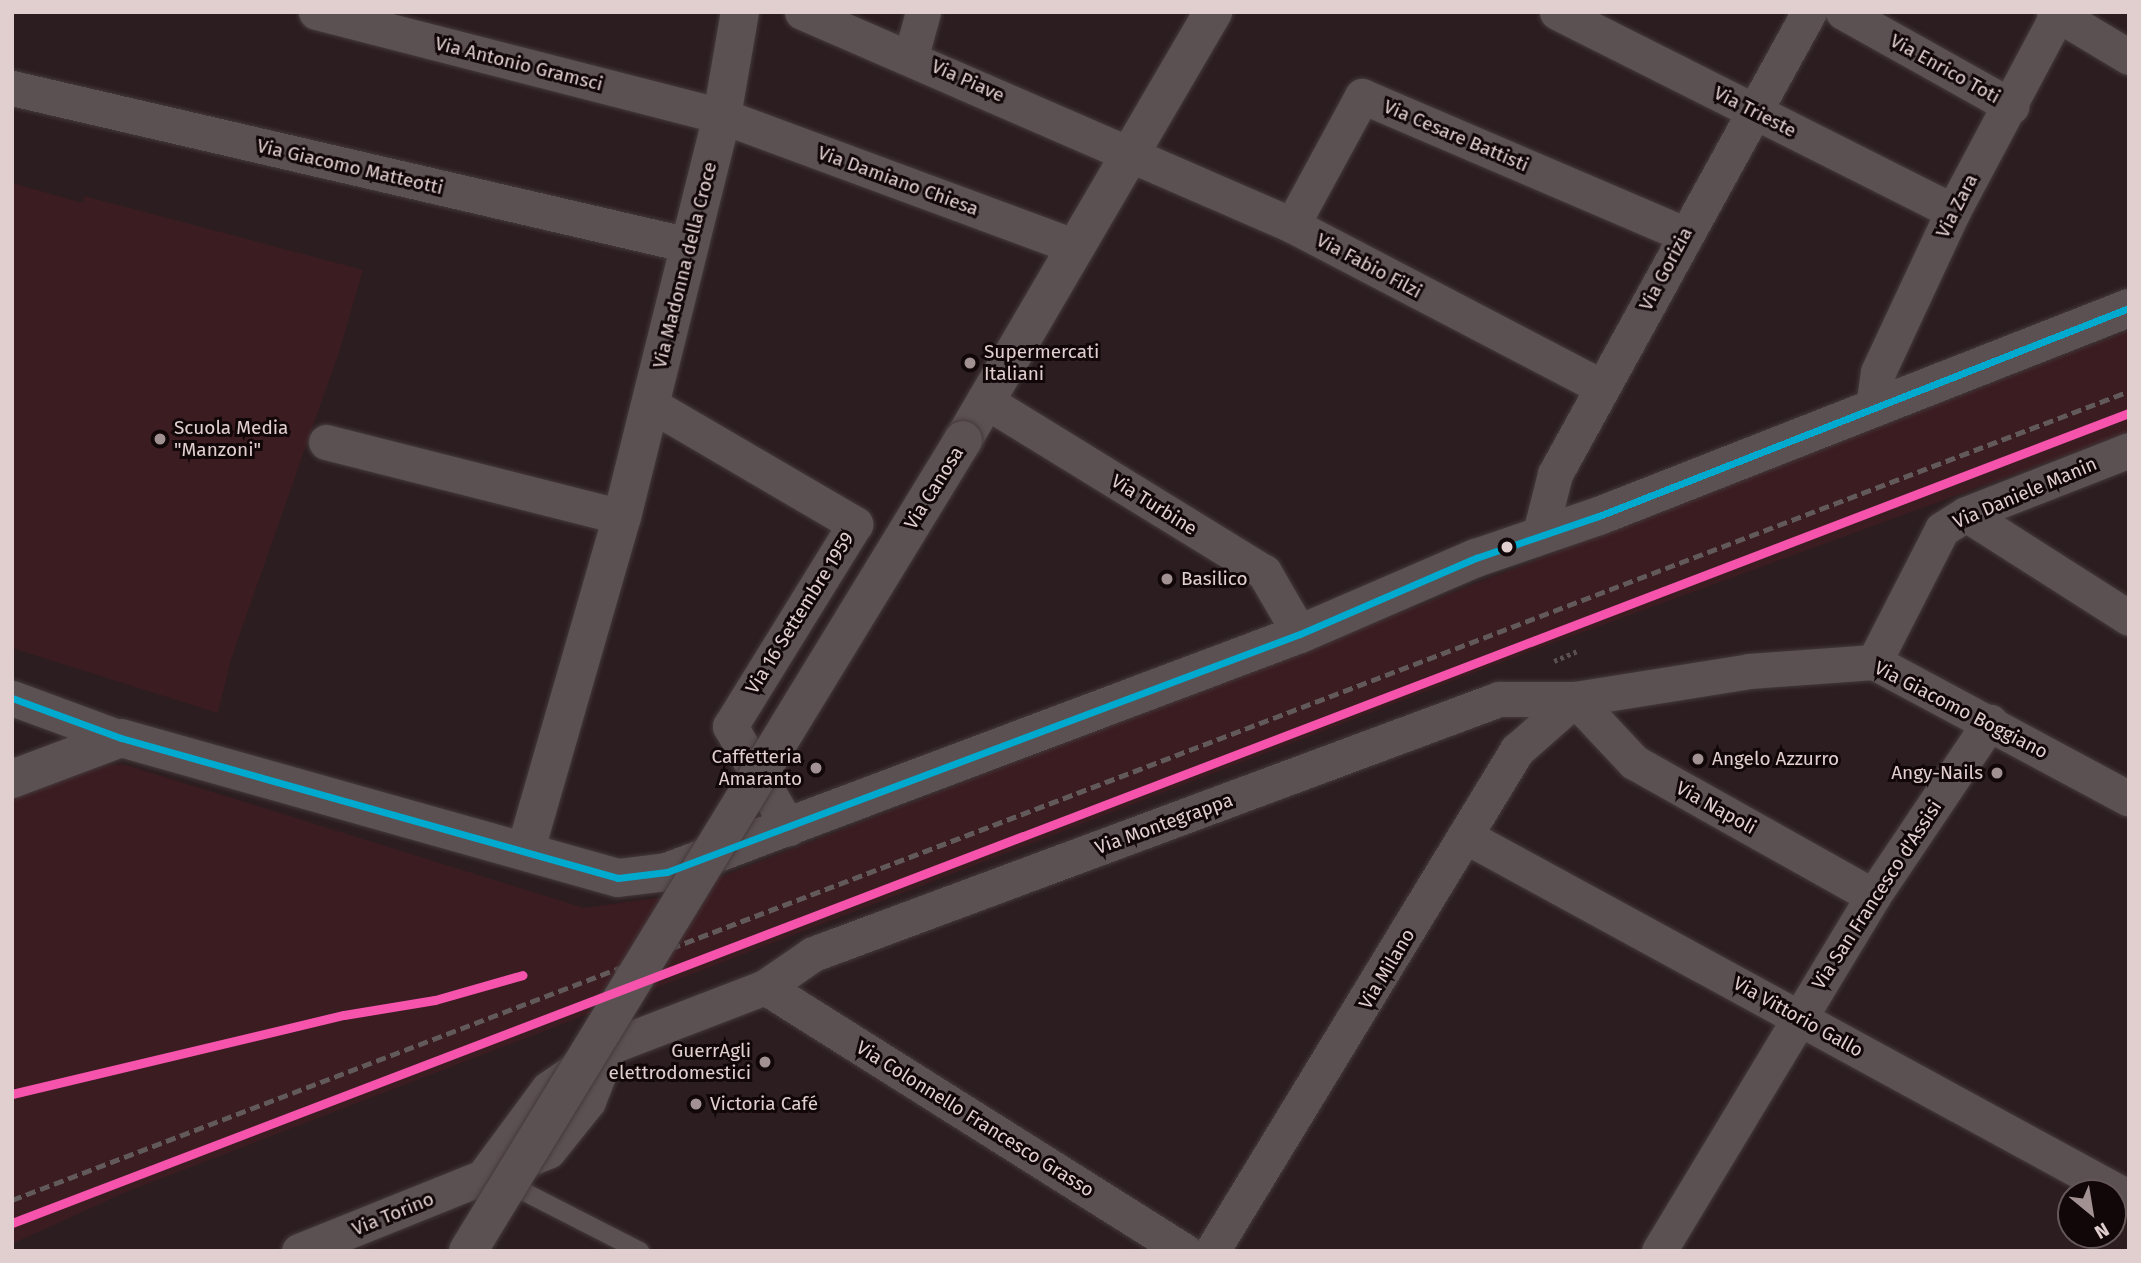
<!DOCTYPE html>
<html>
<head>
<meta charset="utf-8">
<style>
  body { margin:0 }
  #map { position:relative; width:2141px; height:1263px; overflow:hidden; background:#2c1e20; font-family:"Fira Sans",sans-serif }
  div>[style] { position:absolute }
  .built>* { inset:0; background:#3b1c21 }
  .path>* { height:4.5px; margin-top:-2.25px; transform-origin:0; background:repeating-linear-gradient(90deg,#5a5051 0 3.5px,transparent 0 7px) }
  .roads { filter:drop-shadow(0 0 2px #44393a) drop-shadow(0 0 2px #44393a) }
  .lane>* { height:18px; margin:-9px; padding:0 9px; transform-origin:9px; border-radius:9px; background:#5c5152 }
  .street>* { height:35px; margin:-17.5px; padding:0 17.5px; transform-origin:17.5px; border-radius:17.5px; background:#5c5152 }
  .secondary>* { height:38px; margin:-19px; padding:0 19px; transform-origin:19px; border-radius:19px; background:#5c5152 }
  .rail>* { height:5px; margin-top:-2.5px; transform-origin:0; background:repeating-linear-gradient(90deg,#62595a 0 10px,transparent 0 15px) }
  .bridges { filter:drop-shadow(0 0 2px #44393a) drop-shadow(0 0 2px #44393a) }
  .secondary-bridge>* { height:38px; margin:-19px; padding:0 19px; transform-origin:19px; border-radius:19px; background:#5c5152 }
  .bus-1>* { height:7px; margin:-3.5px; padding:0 3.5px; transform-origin:3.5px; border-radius:3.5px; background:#00a9ce }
  .rail-1>* { height:9px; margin:-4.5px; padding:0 4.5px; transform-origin:4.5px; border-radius:4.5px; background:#f653ac }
  .dots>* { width:19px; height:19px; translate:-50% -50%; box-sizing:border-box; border:4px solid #120708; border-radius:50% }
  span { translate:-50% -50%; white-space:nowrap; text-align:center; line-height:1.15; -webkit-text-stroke:6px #120708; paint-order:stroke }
  .street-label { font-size:19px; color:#e1cfd0 }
  .poi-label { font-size:19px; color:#e1cfd0 }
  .left { translate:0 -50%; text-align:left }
  .right { translate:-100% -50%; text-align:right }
  .frame { position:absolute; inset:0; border:14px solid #e1cfd0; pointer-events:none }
  .north { position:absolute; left:2057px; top:1179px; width:70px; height:70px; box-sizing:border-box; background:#120708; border:2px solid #655758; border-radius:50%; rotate:150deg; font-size:19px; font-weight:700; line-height:28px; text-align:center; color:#e1cfd0 }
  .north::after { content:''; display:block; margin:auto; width:24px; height:32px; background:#a29192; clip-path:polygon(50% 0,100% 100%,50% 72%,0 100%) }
</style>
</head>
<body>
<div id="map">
  <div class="built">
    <div style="clip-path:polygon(12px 183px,83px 203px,84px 196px,363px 270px,339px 352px,231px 659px,218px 713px,12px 648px)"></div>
    <div style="clip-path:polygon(2129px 330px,2129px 432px,1510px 659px,126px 1192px,12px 1244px,12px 793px,75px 768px,123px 764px,584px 908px,671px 896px)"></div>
  </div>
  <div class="path">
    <div style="left:1554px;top:661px;width:26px;rotate:-23deg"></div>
  </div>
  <div class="roads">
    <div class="lane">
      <div style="left:505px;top:1182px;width:152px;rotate:27.1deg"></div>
    </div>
    <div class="street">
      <div style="left:316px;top:12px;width:419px;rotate:14.4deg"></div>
      <div style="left:722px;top:116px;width:375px;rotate:20.3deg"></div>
      <div style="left:802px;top:12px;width:534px;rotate:23.49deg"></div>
      <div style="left:1292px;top:225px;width:350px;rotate:27.6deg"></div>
      <div style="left:1557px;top:12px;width:443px;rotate:26.7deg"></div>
      <div style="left:1843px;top:12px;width:193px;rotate:29.2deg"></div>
      <div style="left:2054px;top:12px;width:87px;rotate:31deg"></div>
      <div style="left:911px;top:56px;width:46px;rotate:-74.7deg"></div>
      <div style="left:12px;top:88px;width:695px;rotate:13.06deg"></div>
      <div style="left:1292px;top:225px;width:147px;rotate:-61.5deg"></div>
      <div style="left:1362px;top:96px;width:350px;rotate:23.2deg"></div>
      <div style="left:984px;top:400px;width:329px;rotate:31.6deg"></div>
      <div style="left:1264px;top:572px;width:72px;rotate:59.9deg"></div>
      <div style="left:650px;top:404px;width:238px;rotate:30.3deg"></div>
      <div style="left:855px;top:524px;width:238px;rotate:121.7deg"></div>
      <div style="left:730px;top:726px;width:118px;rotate:60deg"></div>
      <div style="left:1873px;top:407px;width:35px;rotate:-82deg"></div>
      <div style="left:1878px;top:372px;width:178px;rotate:-65deg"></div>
      <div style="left:1953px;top:211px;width:225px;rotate:-62deg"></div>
      <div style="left:326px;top:442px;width:305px;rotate:14.2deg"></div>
      <div style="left:1966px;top:514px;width:193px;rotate:32.5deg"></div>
      <div style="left:1540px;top:533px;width:61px;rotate:-75.7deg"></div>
      <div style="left:1555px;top:474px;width:527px;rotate:-61.2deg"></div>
      <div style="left:1874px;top:662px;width:149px;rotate:-62.9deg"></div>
      <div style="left:1942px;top:529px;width:28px;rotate:-32deg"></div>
      <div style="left:1966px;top:514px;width:175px;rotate:-21.4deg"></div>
      <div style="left:12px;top:698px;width:116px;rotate:20.2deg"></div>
      <div style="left:1575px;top:699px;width:86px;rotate:46.9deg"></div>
      <div style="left:1634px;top:762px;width:274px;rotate:29.3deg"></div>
      <div style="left:1467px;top:837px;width:754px;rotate:28.6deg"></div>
      <div style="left:765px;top:987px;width:496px;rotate:32.2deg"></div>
      <div style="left:486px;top:1173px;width:104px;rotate:-53.6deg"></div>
      <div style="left:548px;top:1089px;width:74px;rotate:-34.5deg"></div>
      <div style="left:609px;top:1047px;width:167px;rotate:-21deg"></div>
      <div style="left:765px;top:987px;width:58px;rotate:-34.5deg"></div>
      <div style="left:813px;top:954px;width:732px;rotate:-20.39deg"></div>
      <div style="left:1499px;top:699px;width:76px"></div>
      <div style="left:1575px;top:699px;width:176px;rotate:-9.1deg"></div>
      <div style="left:1749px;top:671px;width:125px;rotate:-4.1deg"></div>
      <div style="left:1874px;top:662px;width:289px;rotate:28.2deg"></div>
      <div style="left:299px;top:1251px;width:268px;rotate:-21.9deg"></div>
      <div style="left:548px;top:1151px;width:64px;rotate:-51.3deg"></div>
      <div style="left:588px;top:1101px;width:58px;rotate:-68.7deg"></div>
      <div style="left:1212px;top:1251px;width:587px;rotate:-58.67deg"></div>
      <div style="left:1517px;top:750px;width:77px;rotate:-41.3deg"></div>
      <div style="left:1659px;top:1251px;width:415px;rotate:-58.9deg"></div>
      <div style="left:1873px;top:896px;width:210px;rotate:-56.1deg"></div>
    </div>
    <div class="secondary">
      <div style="left:963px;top:440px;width:496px;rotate:-59.7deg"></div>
      <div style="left:12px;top:779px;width:116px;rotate:-20.6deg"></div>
      <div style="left:121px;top:738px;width:516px;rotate:15.73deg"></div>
      <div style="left:618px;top:878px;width:49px;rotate:-7deg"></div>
      <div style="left:667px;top:872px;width:676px;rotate:-20.61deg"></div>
      <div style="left:1300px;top:634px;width:192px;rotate:-23.4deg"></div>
      <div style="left:1476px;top:558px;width:130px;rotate:-18.9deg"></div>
      <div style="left:1599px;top:516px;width:569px;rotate:-21.43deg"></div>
      <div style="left:526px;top:849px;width:346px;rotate:-73.9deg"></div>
      <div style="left:622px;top:517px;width:413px;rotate:-76deg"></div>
      <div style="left:722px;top:116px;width:106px;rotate:-80.2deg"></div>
    </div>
  </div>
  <div class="rail">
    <div style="left:12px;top:1200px;width:2266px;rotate:-20.91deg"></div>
    <div style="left:12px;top:1223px;width:2267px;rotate:-20.94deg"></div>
  </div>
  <div class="bridges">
    <div class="secondary-bridge">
      <div style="left:468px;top:1251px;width:950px;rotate:-58.6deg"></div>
    </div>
  </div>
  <div class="bus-1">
    <div style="left:12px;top:698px;width:116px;rotate:20.2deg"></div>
    <div style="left:121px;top:738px;width:516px;rotate:15.73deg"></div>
    <div style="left:618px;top:878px;width:49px;rotate:-7deg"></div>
    <div style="left:667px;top:872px;width:676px;rotate:-20.61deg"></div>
    <div style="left:1300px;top:634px;width:192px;rotate:-23.4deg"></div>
    <div style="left:1476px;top:558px;width:130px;rotate:-18.9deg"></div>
    <div style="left:1599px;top:516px;width:569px;rotate:-21.43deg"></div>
  </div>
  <div class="rail-1">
    <div style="left:12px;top:1094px;width:341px;rotate:-13.4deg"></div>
    <div style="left:344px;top:1015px;width:92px;rotate:-9.4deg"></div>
    <div style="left:435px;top:1000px;width:91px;rotate:-15.9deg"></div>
    <div style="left:12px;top:1223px;width:2267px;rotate:-20.94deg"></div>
  </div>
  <div class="dots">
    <div style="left:970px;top:363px;background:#a29192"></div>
    <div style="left:160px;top:439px;background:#a29192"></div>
    <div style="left:1507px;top:547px;background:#e1cfd0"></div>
    <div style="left:1167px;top:579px;background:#a29192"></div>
    <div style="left:1698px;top:759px;background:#a29192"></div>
    <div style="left:816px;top:768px;background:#a29192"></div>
    <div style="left:1997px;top:773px;background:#a29192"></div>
    <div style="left:765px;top:1062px;background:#a29192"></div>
    <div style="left:696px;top:1104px;background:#a29192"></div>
  </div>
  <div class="street-label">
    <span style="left:519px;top:64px;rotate:14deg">Via Antonio Gramsci</span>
    <span style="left:1945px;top:69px;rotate:29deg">Via Enrico Toti</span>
    <span style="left:968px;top:81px;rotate:24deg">Via Piave</span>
    <span style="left:1755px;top:112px;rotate:27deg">Via Trieste</span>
    <span style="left:1456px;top:136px;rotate:23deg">Via Cesare Battisti</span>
    <span style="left:350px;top:167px;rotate:13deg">Via Giacomo Matteotti</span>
    <span style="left:898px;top:181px;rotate:20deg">Via Damiano Chiesa</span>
    <span style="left:1957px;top:206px;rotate:-63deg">Via Zara</span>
    <span style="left:685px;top:265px;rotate:-76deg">Via Madonna della Croce</span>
    <span style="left:1369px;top:266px;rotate:28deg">Via Fabio Filzi</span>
    <span style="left:1666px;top:269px;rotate:-62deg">Via Gorizia</span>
    <span style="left:934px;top:488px;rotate:-58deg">Via Canosa</span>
    <span style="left:2025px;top:493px;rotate:-23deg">Via Daniele Manin</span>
    <span style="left:1154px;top:505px;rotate:32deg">Via Turbine</span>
    <span style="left:800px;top:613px;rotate:-58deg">Via 16 Settembre 1959</span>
    <span style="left:1961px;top:710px;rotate:27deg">Via Giacomo Boggiano</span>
    <span style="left:1716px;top:808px;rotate:29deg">Via Napoli</span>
    <span style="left:1164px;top:824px;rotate:-20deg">Via Montegrappa</span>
    <span style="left:1877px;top:895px;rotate:-57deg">Via San Francesco d'Assisi</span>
    <span style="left:1387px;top:969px;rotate:-59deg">Via Milano</span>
    <span style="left:1798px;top:1017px;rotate:29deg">Via Vittorio Gallo</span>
    <span style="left:975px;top:1119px;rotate:32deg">Via Colonnello Francesco Grasso</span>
    <span style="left:393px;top:1214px;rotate:-22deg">Via Torino</span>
  </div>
  <div class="poi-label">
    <span class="left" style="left:984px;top:363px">Supermercati<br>Italiani</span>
    <span class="left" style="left:174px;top:439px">Scuola Media<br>"Manzoni"</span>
    <span class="left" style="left:1181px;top:579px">Basilico</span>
    <span class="right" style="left:802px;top:768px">Caffetteria<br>Amaranto</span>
    <span class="left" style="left:1712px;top:759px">Angelo Azzurro</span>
    <span class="right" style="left:1983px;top:773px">Angy-Nails</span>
    <span class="right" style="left:751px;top:1062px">GuerrAgli<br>elettrodomestici</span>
    <span class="left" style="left:710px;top:1104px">Victoria Café</span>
  </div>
  <div class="frame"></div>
  <div class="north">N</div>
</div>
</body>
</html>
